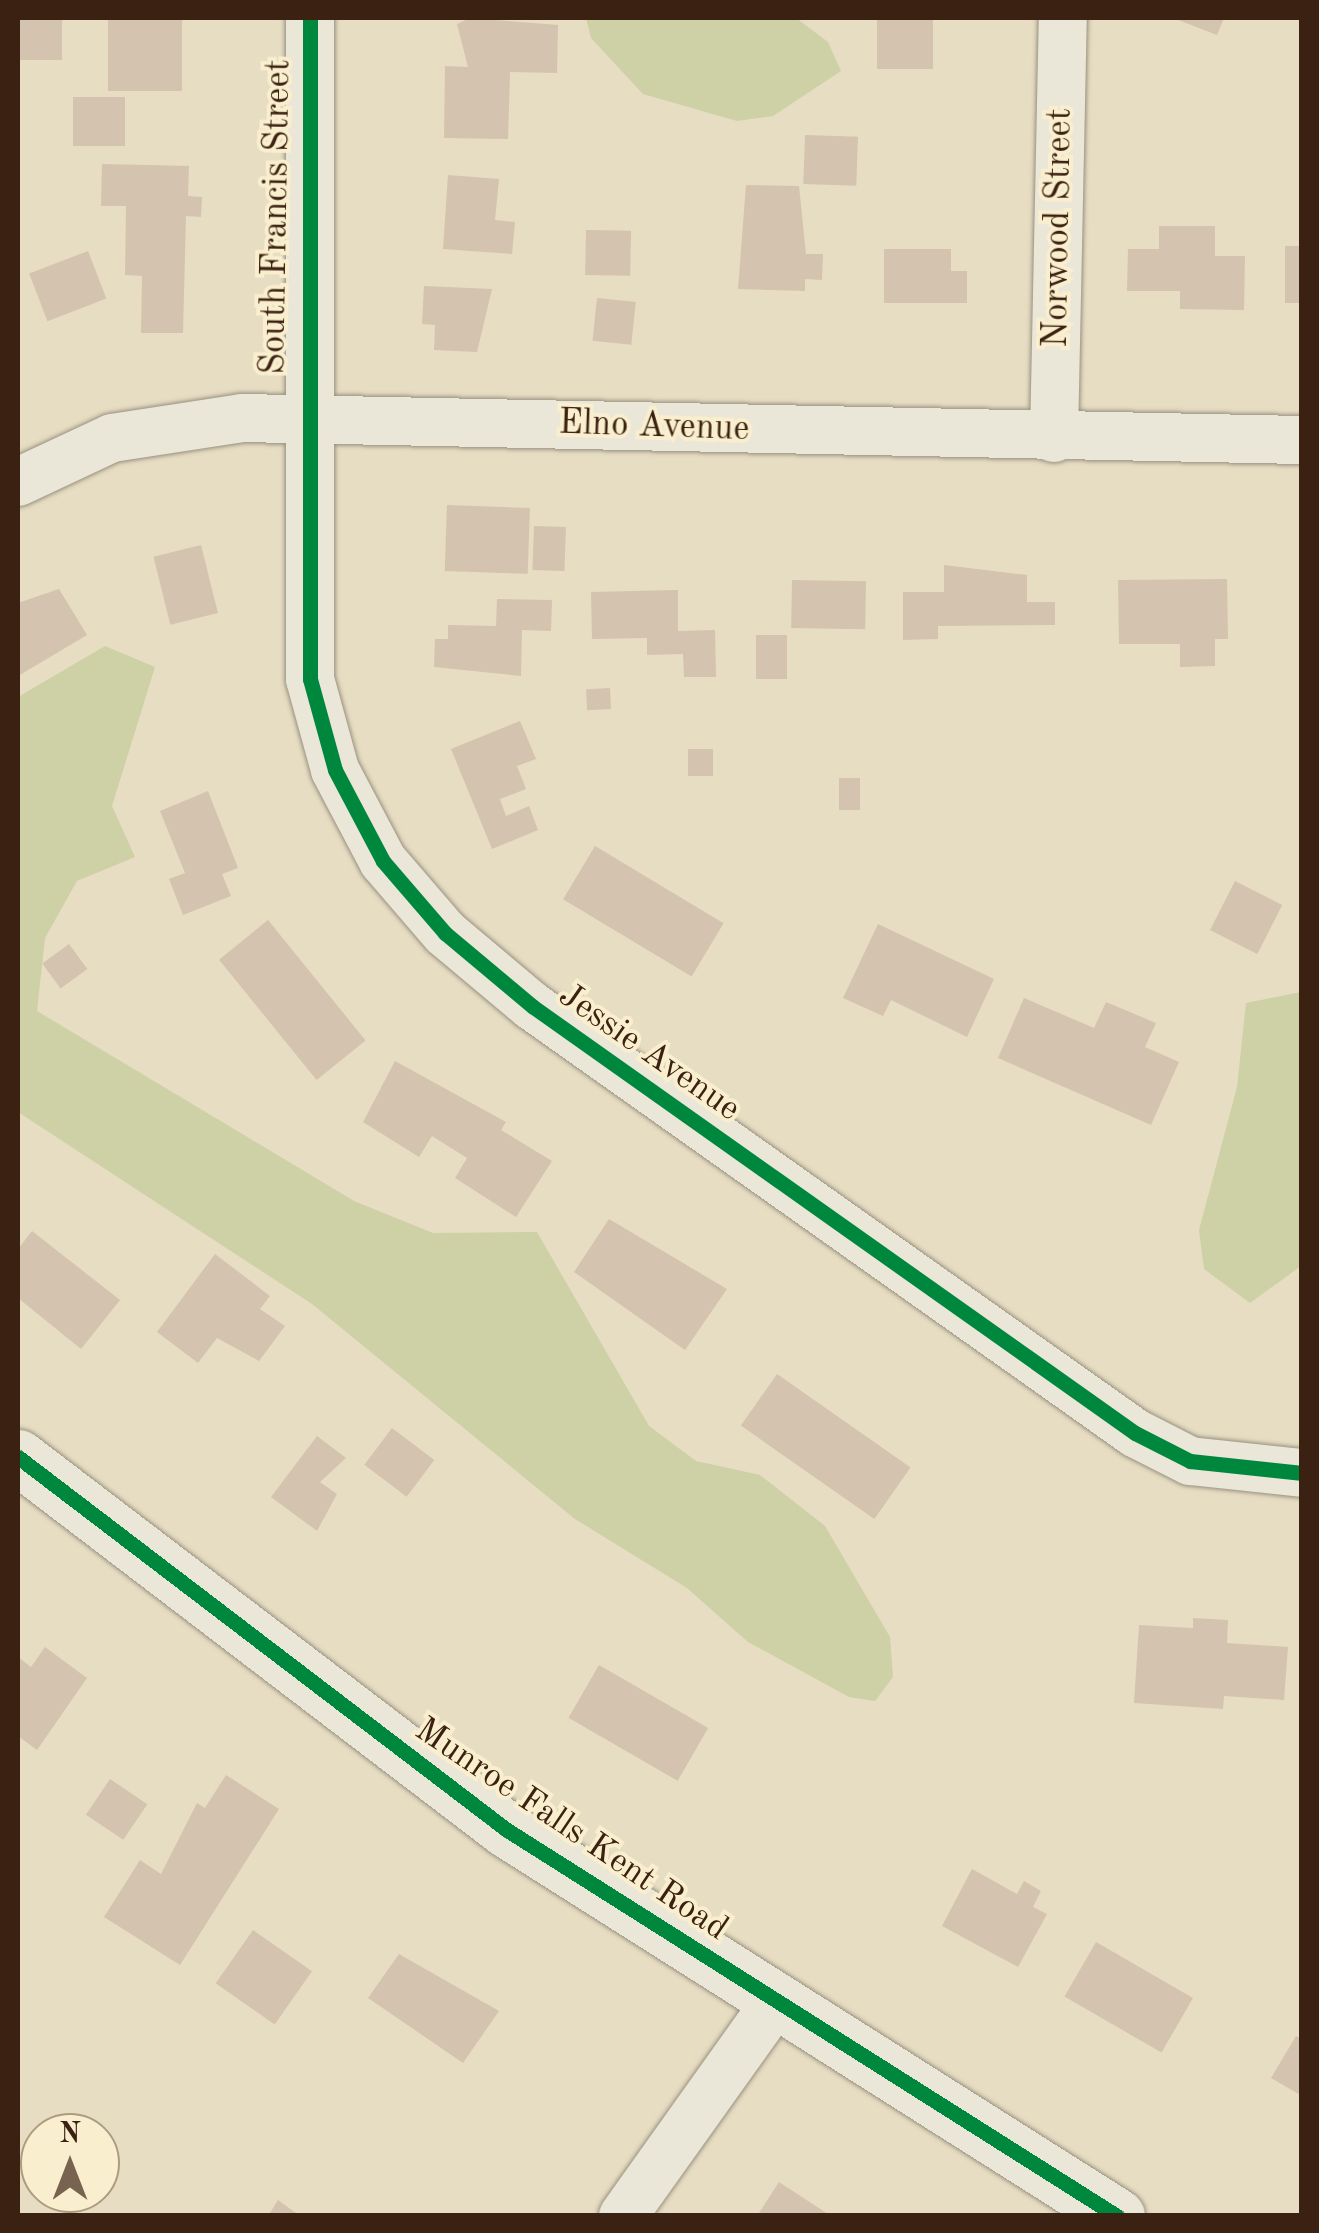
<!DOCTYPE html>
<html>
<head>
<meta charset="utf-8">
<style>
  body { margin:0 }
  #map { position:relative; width:1319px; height:2233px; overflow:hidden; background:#e7ddc2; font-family:"Old Standard TT",serif }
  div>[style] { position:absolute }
  .green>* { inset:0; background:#ced0a5 }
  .building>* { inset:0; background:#d4c3af; transform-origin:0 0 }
  .roads { filter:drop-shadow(0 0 2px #999180) drop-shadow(0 0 2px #999180) }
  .minor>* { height:48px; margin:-24px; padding:0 24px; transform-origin:24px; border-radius:24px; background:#eae6d8 }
  .tertiary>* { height:55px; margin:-27.5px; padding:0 27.5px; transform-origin:27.5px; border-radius:27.5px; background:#eae6d8 }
  .cycleway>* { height:15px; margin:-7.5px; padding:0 7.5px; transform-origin:7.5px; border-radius:7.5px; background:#00873e }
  span { translate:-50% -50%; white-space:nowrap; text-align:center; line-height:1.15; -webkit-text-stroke:8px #f9eece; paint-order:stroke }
  .street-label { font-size:35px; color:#3b2111 }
  .frame { position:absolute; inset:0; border:20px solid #3b2111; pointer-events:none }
  .north { position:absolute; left:20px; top:2113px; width:100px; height:100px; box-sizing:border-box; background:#f9eece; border:2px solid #ad9c82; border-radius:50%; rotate:0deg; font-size:28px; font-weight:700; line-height:40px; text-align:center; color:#3b2111 }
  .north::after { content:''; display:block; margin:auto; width:35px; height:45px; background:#77634f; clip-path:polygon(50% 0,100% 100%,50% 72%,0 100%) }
</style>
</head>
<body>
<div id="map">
  <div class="green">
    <div style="clip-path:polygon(586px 18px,796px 18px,828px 42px,841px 71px,773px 116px,737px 121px,643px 94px,591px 38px)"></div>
    <div style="clip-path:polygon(105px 646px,155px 667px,112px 806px,135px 857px,77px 881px,45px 938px,37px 1011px,354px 1201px,433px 1233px,537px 1232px,649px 1426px,696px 1461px,760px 1475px,825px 1526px,890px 1637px,893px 1677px,875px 1701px,849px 1697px,748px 1642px,687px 1588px,575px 1519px,312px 1304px,18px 1112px,18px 697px)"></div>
    <div style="clip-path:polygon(1301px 992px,1301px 1266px,1250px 1303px,1204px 1269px,1199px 1230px,1237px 1087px,1246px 1003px)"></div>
  </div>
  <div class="building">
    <div style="left:18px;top:18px;width:44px;height:42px"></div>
    <div style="left:108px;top:18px;width:74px;height:73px"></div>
    <div style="clip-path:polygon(470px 18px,558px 25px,557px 73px,510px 72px,508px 139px,444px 138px,445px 66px,468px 67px,457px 24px)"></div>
    <div style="left:877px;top:18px;width:56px;height:51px"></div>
    <div style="clip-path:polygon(1173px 18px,1224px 18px,1217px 35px)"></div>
    <div style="left:73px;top:97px;width:52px;height:49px"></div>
    <div style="left:805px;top:135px;width:53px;height:49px;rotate:2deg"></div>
    <div style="clip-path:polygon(102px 164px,189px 166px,188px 196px,202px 197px,201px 217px,186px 216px,183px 333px,141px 333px,142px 276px,125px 275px,126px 206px,101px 206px)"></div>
    <div style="clip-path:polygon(448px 175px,499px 179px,495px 220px,515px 222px,512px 254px,443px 249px)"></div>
    <div style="clip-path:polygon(746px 185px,799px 186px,806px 254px,823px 254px,822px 280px,805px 279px,805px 291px,738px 289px)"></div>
    <div style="clip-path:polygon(1159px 226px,1215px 226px,1215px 256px,1245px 256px,1244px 310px,1180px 309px,1180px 291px,1127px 291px,1128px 249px,1159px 249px)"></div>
    <div style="left:586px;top:230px;width:45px;height:45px;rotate:1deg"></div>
    <div style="left:1285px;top:246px;width:17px;height:57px"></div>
    <div style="clip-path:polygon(884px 249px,951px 249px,951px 271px,967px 271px,967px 303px,884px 303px)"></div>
    <div style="left:88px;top:251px;width:51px;height:63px;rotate:69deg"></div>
    <div style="clip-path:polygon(424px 286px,492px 289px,477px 352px,434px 350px,435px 325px,422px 324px)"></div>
    <div style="left:597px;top:298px;width:39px;height:43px;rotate:6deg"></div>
    <div style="left:447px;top:505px;width:83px;height:66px;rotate:2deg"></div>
    <div style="left:534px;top:526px;width:32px;height:44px;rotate:2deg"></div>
    <div style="left:201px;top:545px;width:70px;height:49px;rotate:76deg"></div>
    <div style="clip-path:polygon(944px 565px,1027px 575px,1027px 602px,1055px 602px,1055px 625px,938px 626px,938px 639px,903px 640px,903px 592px,944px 592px)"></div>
    <div style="clip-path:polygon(1227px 579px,1228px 639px,1215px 639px,1215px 666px,1180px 667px,1180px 644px,1119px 644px,1118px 580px)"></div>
    <div style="left:792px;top:580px;width:74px;height:48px;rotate:1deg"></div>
    <div style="clip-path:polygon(59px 589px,87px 635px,18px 676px,18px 603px)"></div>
    <div style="clip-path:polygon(678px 590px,678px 631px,715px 630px,716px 677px,684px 677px,683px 654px,647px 655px,647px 638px,592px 639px,591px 592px)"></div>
    <div style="clip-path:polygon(497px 599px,552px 600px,551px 631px,522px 630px,521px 676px,434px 667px,435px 639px,448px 639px,448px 625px,496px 626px)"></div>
    <div style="left:756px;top:635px;width:31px;height:44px"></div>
    <div style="left:610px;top:688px;width:21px;height:24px;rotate:87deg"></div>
    <div style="clip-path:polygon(520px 721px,536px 759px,517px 766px,526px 789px,500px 799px,506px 816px,529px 806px,538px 830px,492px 849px,451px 749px)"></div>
    <div style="left:688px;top:749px;width:25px;height:27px"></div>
    <div style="left:839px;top:778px;width:21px;height:32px"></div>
    <div style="clip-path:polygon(208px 791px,238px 868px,222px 874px,231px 896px,183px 915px,169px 879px,185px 873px,160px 811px)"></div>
    <div style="left:595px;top:846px;width:150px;height:62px;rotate:31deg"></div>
    <div style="left:1235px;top:881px;width:53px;height:55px;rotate:27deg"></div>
    <div style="left:268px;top:920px;width:155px;height:63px;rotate:51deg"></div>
    <div style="clip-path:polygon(878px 924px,994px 979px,967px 1037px,891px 1000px,883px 1016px,843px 998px)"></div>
    <div style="left:69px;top:944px;width:31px;height:33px;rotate:54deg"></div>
    <div style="clip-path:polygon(1024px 998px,1094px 1028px,1106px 1002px,1156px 1023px,1145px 1047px,1179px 1062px,1151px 1125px,998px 1058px)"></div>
    <div style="clip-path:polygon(395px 1061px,506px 1122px,501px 1130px,552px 1161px,516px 1217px,455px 1178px,467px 1158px,432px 1136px,419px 1157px,363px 1122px)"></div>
    <div style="clip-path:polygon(609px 1219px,727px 1289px,685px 1350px,574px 1272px)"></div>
    <div style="clip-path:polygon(32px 1231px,120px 1300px,81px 1349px,18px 1298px,18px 1249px)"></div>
    <div style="clip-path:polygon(215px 1254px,270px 1296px,260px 1309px,285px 1326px,259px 1361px,217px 1338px,198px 1363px,157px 1332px)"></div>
    <div style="left:777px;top:1374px;width:163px;height:63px;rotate:35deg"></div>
    <div style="left:392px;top:1428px;width:53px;height:46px;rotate:37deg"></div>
    <div style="clip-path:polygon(317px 1436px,346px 1458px,320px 1482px,337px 1494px,317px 1531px,271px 1497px)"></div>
    <div style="clip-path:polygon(1193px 1618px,1228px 1620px,1227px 1643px,1288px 1647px,1284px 1700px,1224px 1696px,1223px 1709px,1134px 1703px,1139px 1625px,1193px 1628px)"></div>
    <div style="clip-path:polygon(45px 1647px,87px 1678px,37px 1750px,18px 1736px,18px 1657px,31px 1667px)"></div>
    <div style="left:599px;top:1665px;width:126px;height:61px;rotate:30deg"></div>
    <div style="clip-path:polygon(226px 1775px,279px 1809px,180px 1965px,104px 1917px,140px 1860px,161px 1874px,197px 1803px,205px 1808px)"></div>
    <div style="left:110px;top:1779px;width:45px;height:43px;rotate:34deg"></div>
    <div style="clip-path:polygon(972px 1869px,1017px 1894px,1024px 1881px,1041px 1891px,1033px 1907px,1047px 1914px,1018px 1967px,942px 1926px)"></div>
    <div style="left:253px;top:1930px;width:72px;height:65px;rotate:35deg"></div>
    <div style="left:1096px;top:1942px;width:112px;height:63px;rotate:30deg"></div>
    <div style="clip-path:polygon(399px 1954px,499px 2011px,463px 2063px,368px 1998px)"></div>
    <div style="clip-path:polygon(1296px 2036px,1302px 2039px,1302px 2096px,1271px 2078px)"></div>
    <div style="clip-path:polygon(779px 2182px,831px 2216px,757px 2216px)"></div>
    <div style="clip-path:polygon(278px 2200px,300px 2216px,268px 2216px)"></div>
  </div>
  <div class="roads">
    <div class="minor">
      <div style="left:310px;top:18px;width:661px;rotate:90deg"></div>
      <div style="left:310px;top:679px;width:94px;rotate:74.6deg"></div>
      <div style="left:335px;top:770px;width:103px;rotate:62.2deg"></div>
      <div style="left:383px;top:861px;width:95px;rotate:49.3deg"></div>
      <div style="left:445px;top:933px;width:114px;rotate:40deg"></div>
      <div style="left:532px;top:1006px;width:739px;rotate:35.3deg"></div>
      <div style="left:1135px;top:1433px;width:62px;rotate:27deg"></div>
      <div style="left:1190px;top:1461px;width:113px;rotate:6.1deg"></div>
      <div style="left:1054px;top:438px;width:420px;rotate:-88.8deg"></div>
      <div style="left:18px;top:482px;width:104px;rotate:-25.1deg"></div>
      <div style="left:112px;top:438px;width:132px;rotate:-8.7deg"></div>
      <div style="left:242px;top:418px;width:1060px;rotate:1.19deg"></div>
      <div style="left:623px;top:2216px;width:260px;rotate:-54.5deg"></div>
    </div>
    <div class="tertiary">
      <div style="left:18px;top:1457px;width:615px;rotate:37.34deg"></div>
      <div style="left:507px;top:1830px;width:722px;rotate:32.33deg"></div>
    </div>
  </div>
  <div class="cycleway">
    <div style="left:310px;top:18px;width:661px;rotate:90deg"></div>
    <div style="left:310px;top:679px;width:94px;rotate:74.6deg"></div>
    <div style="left:335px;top:770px;width:103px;rotate:62.2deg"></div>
    <div style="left:383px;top:861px;width:95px;rotate:49.3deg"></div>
    <div style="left:445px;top:933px;width:114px;rotate:40deg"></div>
    <div style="left:532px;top:1006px;width:739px;rotate:35.3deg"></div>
    <div style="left:1135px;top:1433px;width:62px;rotate:27deg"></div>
    <div style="left:1190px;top:1461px;width:113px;rotate:6.1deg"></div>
    <div style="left:18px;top:1457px;width:615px;rotate:37.34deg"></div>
    <div style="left:507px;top:1830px;width:722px;rotate:32.33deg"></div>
  </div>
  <div class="street-label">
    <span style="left:277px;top:217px;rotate:-89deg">South Francis Street</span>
    <span style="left:1059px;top:228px;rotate:-89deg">Norwood Street</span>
    <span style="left:654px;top:427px;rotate:2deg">Elno Avenue</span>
    <span style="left:649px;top:1053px;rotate:35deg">Jessie Avenue</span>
    <span style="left:571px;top:1830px;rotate:34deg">Munroe Falls Kent Road</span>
  </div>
  <div class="frame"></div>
  <div class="north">N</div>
</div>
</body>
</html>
